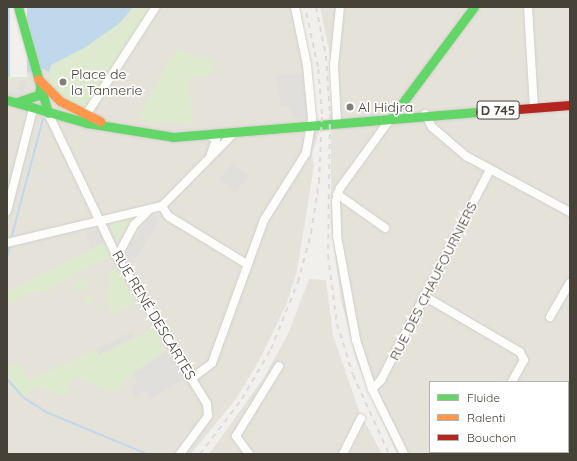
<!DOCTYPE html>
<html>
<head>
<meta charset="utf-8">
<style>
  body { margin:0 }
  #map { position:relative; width:577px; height:461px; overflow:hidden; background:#f2f0ec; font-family:Quicksand,sans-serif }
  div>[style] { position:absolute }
  .residential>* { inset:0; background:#e5e2da }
  .green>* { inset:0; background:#deeace }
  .round { border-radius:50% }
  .parking>* { inset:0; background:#e1dfdc; transform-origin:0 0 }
  .water>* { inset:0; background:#c0d8eb }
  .pier>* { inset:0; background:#f2f0ec; transform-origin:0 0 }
  .stream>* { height:2px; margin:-1px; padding:0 1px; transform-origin:1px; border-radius:1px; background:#c0d8eb }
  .roads { filter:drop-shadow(0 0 1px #d0ceca) drop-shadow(0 0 1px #d0ceca) }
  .street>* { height:8px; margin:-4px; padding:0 4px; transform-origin:4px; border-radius:4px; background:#fdfdfc }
  .fast>* { height:9px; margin:-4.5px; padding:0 4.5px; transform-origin:4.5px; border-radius:4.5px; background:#63d668 }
  .slow>* { height:9px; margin:-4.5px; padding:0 4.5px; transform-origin:4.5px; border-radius:4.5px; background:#ff974d }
  .jam>* { height:9px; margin:-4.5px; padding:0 4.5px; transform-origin:4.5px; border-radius:4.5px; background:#b3261e }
  .rail>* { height:2px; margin-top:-1px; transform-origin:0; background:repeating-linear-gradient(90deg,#dadad9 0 5px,transparent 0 10px) }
  .dots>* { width:11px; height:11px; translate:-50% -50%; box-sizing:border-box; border:2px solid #fff; border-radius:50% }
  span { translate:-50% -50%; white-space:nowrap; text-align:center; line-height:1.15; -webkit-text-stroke:3.5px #fff; paint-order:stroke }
  .shield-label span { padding:1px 3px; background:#fff; border:1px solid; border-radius:3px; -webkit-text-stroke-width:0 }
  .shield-label { font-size:13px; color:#474238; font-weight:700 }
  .poi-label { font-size:14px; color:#474238 }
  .left { translate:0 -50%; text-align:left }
  .street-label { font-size:14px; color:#474238 }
  .frame { position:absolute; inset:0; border:8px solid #474238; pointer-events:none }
  .legend { position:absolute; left:429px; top:381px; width:140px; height:72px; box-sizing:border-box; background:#fff; border:1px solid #b5b3af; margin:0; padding:5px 7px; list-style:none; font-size:12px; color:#474238 }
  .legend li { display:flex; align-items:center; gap:8px; height:20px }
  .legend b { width:20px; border:1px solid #b5b3af }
</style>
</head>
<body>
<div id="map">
  <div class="residential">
    <div style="clip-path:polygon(133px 7px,298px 7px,319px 132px,312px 154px,314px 166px,297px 270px,287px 303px,259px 361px,236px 399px,191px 454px,7px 454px,7px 77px,44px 69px,49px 73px,51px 65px,121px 22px)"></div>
    <div style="clip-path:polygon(320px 7px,570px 7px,570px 440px,568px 444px,568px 382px,430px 382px,430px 452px,562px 454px,397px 454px,357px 363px,341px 300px,331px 225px,331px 60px)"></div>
    <div style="clip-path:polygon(309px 279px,326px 280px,333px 335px,359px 411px,382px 454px,209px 454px,263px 379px,288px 334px)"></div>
  </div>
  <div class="green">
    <div style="clip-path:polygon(133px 7px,141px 7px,99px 46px,51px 69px,57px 60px,86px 47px,121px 22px)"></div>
    <div style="clip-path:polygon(148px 7px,154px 12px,153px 22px,101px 98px,87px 108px,81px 104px,78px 109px,50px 91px,48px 71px,100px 47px,143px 8px)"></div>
    <div style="clip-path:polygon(175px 50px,214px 60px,210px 76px,189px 77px,192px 124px,137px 120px)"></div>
    <div style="clip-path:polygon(26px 73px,27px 76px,7px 81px,7px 77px)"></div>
    <div style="clip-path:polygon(136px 217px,121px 233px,117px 245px,110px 223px)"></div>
    <div style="clip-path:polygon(105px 242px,111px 255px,45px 291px,31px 292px,7px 305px,7px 292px)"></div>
    <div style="clip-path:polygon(118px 268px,135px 303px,112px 315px,105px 295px,110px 289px,110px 272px)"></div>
    <div class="round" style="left:73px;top:278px;width:14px;height:14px"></div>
    <div class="round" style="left:83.5px;top:294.5px;width:9px;height:9px"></div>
    <div style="clip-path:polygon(154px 328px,165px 352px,125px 380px,120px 391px,115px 389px,113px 394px,75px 376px,65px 397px,37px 385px,24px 398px,7px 379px,7px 365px,8px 367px,19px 362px,29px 381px,96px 349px,99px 355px)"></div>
  </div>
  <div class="parking">
    <div style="clip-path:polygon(304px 74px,308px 117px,292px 118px,290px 103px,289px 107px,281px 106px,276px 75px)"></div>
    <div style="clip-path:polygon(26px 81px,23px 99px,7px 96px,7px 90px,16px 93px,20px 82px)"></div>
    <div style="left:233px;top:163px;width:21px;height:21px;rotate:41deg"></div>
    <div style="clip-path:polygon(152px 214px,161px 218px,131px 266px,124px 256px)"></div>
    <div style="clip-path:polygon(99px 229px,105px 242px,90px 250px,86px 231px)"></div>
    <div style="clip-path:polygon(132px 332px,135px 337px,99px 355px,96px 349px)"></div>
    <div style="clip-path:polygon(165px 352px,177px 362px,185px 378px,150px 399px,146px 390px,135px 397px,131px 387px,137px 383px,133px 373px)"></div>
  </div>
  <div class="water">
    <div style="clip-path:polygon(7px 7px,133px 7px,121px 22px,86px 47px,51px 65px,49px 73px,44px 69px,7px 77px)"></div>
  </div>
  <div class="pier">
    <div style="left:10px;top:7px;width:17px;height:70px"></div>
  </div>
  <div class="stream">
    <div style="left:11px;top:239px;width:124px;rotate:-75.1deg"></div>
    <div style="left:7px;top:258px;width:13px;rotate:-77deg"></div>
    <div style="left:7px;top:379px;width:25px;rotate:48deg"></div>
    <div style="left:24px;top:398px;width:26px;rotate:32deg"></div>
    <div style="left:46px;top:412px;width:109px;rotate:22.6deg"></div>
  </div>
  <div class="roads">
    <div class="street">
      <div style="left:528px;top:7px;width:100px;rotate:86.6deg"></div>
      <div style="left:48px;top:113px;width:160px;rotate:64.4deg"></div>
      <div style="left:117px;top:257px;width:172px;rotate:58.5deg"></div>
      <div style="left:207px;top:404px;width:12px;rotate:85deg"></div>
      <div style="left:208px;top:416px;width:47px;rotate:126.4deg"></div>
      <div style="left:425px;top:114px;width:15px;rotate:62deg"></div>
      <div style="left:432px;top:127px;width:45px;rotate:40.5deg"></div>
      <div style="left:466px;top:156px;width:118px;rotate:28.3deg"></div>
      <div style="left:86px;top:115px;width:129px;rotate:-57.1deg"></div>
      <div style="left:391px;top:118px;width:87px;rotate:126.1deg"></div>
      <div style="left:340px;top:188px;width:14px;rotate:107deg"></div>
      <div style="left:336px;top:201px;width:35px;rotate:88deg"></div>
      <div style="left:337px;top:236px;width:106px;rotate:79.6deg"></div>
      <div style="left:356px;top:340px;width:52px;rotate:71.9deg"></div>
      <div style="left:372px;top:389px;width:72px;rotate:63.8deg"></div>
      <div style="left:337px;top:122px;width:56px;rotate:-93.1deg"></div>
      <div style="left:334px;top:66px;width:59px;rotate:-84.2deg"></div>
      <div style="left:209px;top:134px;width:9px;rotate:41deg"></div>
      <div style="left:216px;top:140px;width:15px;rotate:110deg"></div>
      <div style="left:337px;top:194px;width:59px;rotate:35.3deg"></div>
      <div style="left:162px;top:206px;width:12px;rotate:59deg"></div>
      <div style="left:168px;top:216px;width:92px;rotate:31.3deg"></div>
      <div style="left:7px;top:211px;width:105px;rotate:-75.7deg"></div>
      <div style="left:7px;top:243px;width:159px;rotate:-13.4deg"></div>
      <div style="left:162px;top:206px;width:104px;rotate:-45.4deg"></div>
      <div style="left:117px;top:257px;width:36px;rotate:-62deg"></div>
      <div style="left:134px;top:225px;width:23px;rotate:-45deg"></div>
      <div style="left:424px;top:296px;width:111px;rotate:30.3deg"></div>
      <div style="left:520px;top:352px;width:9px;rotate:63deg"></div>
      <div style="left:524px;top:360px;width:25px;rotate:119deg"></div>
      <div style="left:550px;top:317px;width:39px;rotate:-60deg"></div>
      <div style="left:191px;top:379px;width:26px;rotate:-37deg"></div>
      <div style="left:212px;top:363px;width:152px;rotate:-70deg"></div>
      <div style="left:264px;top:220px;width:79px;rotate:-57.9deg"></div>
      <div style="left:306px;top:153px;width:36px;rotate:-80deg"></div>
      <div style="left:312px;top:118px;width:53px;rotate:-95.4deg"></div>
      <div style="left:307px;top:65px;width:59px;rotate:-101.7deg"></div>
      <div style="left:372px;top:389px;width:13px;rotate:-45deg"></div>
      <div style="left:381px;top:380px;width:237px;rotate:-62.6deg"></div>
      <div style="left:249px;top:454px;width:22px;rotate:-126deg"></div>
      <div style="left:236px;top:436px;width:82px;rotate:-58.4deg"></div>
      <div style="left:343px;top:454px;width:40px;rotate:-63.4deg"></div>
      <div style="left:471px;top:454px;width:2px;rotate:-63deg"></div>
    </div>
    <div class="fast">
      <div style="left:18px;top:7px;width:110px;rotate:74.2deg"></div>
      <div style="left:7px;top:100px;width:83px;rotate:16deg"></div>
      <div style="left:87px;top:123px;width:87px;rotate:9.2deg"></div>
      <div style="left:173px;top:137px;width:308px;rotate:-4.7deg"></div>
      <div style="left:17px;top:102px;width:23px;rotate:-18deg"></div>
      <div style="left:39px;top:95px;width:12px;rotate:-81deg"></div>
      <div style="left:392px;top:117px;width:137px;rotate:-53.3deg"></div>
    </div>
    <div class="slow">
      <div style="left:38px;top:79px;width:31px;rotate:45deg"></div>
      <div style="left:60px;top:101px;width:45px;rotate:26.6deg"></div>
    </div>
    <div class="jam">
      <div style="left:480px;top:112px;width:90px;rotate:-4.4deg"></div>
    </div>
  </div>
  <div class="rail">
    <div style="left:316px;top:7px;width:50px;rotate:78.5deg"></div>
    <div style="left:326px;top:56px;width:58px;rotate:86.1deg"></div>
    <div style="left:330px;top:114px;width:141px;rotate:90.8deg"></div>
    <div style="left:328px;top:255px;width:70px;rotate:82.6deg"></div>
    <div style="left:337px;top:324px;width:53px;rotate:72.6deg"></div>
    <div style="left:353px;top:375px;width:87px;rotate:65.5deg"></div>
    <div style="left:200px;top:454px;width:69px;rotate:-52.6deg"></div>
    <div style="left:242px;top:399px;width:58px;rotate:-59.9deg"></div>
    <div style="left:271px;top:349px;width:72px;rotate:-68.1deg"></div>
    <div style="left:298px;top:282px;width:51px;rotate:-75.1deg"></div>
    <div style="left:311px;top:233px;width:52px;rotate:-81.1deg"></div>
    <div style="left:319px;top:182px;width:68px;rotate:-87.5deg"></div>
    <div style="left:322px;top:114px;width:47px;rotate:-94.9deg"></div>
    <div style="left:318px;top:67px;width:61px;rotate:-102.2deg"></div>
  </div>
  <div class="dots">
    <div style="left:63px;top:82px;background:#837f77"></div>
    <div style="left:350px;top:107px;background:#837f77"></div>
  </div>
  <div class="shield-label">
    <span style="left:498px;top:110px">D 745</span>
  </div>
  <div class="poi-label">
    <span class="left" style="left:71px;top:82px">Place de<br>la Tannerie</span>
    <span class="left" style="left:358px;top:107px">Al Hidjra</span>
  </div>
  <div class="street-label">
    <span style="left:433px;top:281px;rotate:-63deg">RUE DES CHAUFOURNIERS</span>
    <span style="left:154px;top:315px;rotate:59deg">RUE RENÉ DESCARTES</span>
  </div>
  <div class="frame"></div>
  <ul class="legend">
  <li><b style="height:5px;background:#63d668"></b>Fluide</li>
  <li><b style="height:5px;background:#ff974d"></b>Ralenti</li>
  <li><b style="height:5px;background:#b3261e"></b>Bouchon</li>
  </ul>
</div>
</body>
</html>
